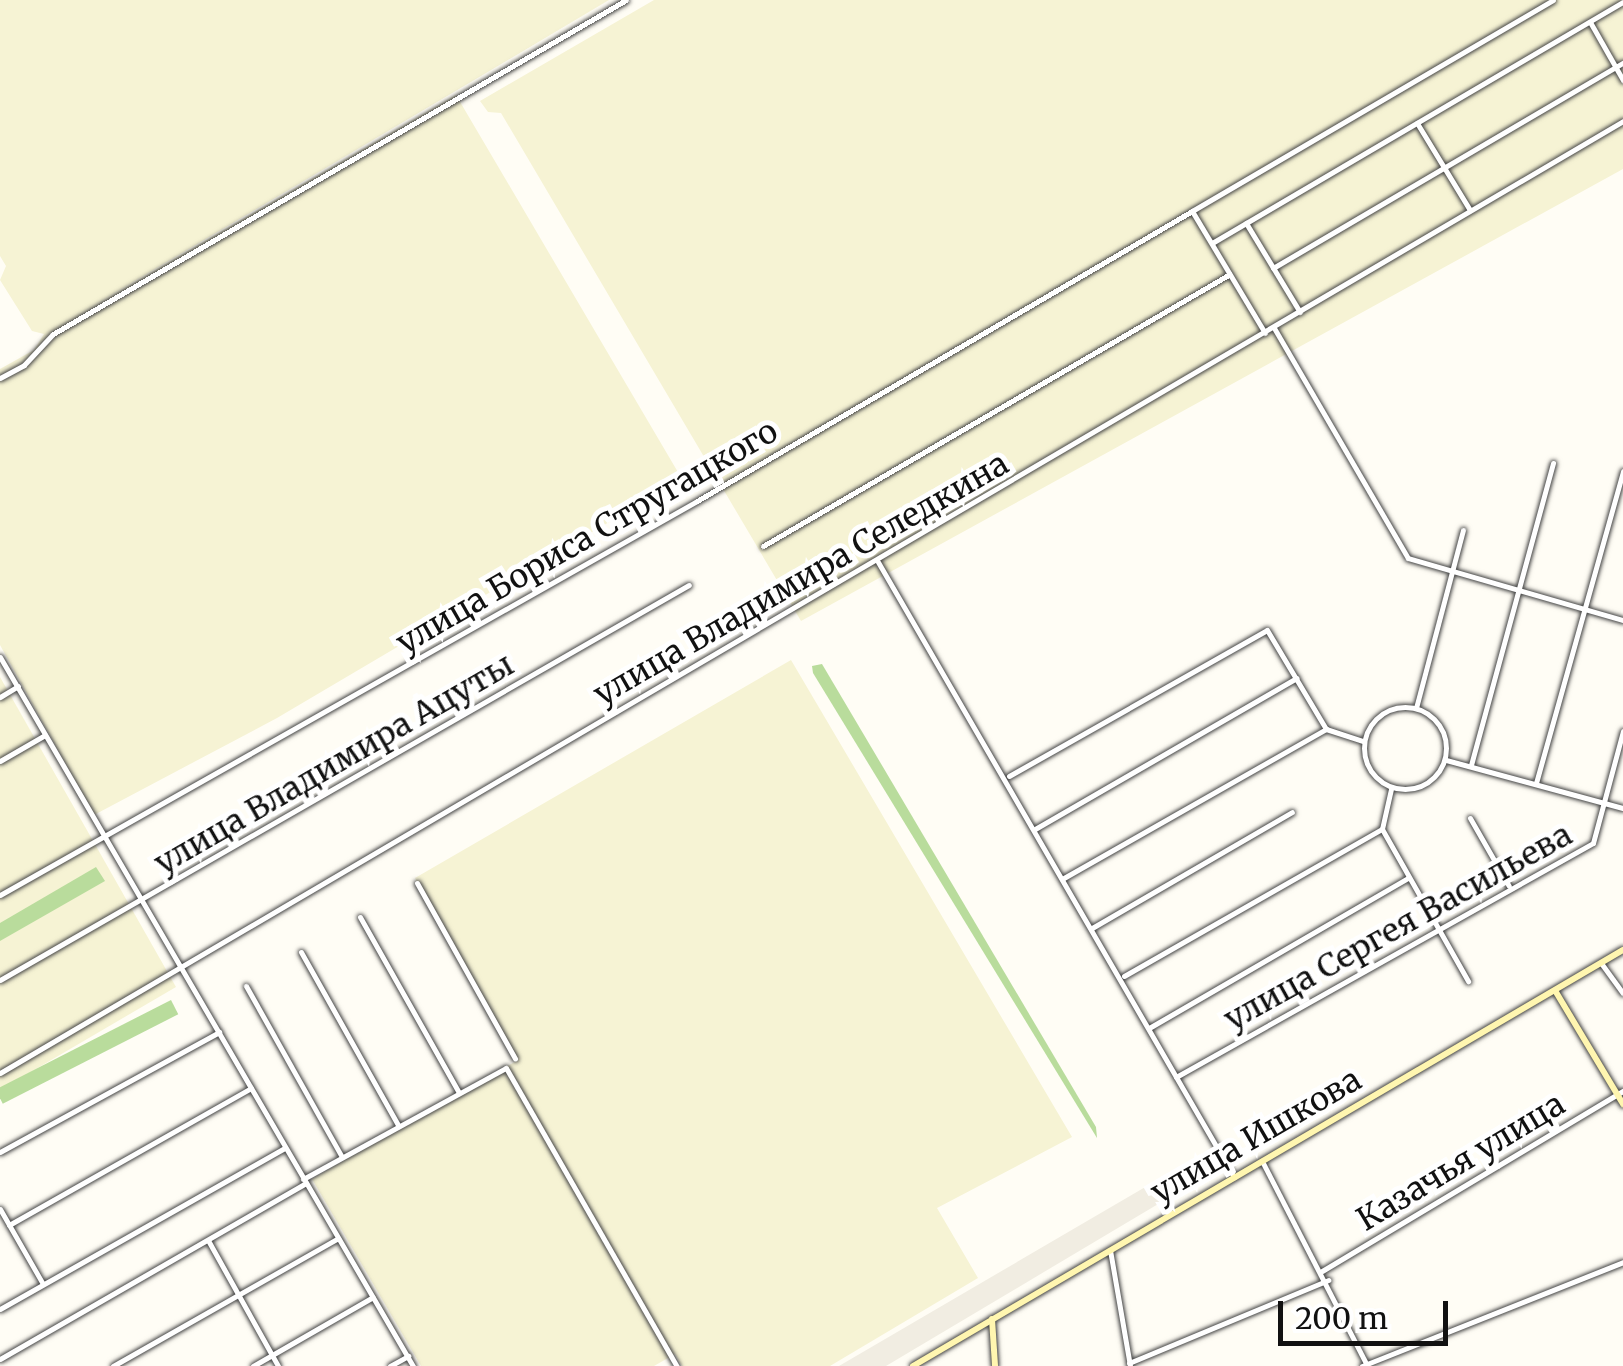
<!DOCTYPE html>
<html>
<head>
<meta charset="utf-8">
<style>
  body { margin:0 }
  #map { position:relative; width:1623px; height:1366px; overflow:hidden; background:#fffdf5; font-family:Merriweather,serif }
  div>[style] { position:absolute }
  .farmland>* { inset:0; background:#f6f3d4 }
  .forest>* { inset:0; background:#b9dc9c; transform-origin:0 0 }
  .plaza>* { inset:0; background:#f1ede2 }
  .roads { filter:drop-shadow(0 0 2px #444) drop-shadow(0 0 2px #444) }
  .street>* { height:5px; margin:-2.5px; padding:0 2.5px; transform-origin:2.5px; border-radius:2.5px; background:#fff }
  .street>.ring { margin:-2.5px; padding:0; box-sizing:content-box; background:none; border:5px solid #fff; border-radius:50% }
  .secondary>* { height:6px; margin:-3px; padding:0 3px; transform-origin:3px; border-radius:3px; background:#fff6b0 }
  span { translate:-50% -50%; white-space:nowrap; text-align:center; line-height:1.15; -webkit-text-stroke:10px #fff; paint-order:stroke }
  .street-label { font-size:32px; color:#111 }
  .scale { position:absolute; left:1278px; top:1301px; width:170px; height:45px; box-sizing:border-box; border:5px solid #111; border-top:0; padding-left:12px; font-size:30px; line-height:35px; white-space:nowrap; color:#111; -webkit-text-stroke:8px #fff; paint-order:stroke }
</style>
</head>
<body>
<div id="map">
  <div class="farmland">
    <div style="clip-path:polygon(0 0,609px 0,76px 316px,456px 95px,682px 479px,277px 718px,94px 815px,0 645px,0 369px,34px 350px,44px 334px,32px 331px,0 280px,6px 266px,0 256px)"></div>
    <div style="clip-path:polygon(654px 0,1623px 0,1623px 169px,801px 621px,501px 113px,488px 112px,480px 101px)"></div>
    <div style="clip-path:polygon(791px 660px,1072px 1137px,937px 1208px,978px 1278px,830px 1366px,682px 1366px,675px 1354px,654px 1366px,421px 1366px,312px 1179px,518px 1060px,415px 878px)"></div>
    <div style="clip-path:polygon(0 677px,176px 987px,0 1090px)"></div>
  </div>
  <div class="forest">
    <div style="clip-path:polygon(822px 664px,1096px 1127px,1097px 1138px,813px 673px,812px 666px)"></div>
    <div style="clip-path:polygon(96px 867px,105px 881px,0 941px,0 923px)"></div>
    <div style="left:171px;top:1000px;width:16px;height:197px;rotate:63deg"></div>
  </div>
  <div class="plaza">
    <div style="clip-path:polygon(1207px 1151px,1217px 1169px,886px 1366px,839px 1366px)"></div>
  </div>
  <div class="roads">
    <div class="street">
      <div style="left:1590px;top:22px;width:67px;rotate:60.4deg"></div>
      <div style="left:1417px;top:123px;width:102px;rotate:58.7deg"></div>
      <div style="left:1192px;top:211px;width:418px;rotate:-30.3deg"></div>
      <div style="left:1246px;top:223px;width:104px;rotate:58.8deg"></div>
      <div style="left:1212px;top:243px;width:476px;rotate:-30.4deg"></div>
      <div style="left:1273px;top:268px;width:406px;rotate:-30.4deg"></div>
      <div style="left:1274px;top:328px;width:266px;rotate:59.8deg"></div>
      <div style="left:1408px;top:558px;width:224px;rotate:16.1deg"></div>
      <div style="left:0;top:378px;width:27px;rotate:-28deg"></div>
      <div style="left:24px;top:365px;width:42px;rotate:-46.9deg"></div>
      <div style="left:53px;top:334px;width:663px;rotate:-30.24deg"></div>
      <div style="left:763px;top:546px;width:540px;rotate:-30.22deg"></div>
      <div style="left:878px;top:562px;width:711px;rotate:59.94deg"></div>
      <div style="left:0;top:657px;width:821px;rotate:59.78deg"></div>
      <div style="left:0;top:697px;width:21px;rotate:-31deg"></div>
      <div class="ring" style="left:1364px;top:707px;width:77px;height:77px"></div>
      <div style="left:1416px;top:708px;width:184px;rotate:-75.2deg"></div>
      <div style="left:1446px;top:760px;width:183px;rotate:15.2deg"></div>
      <div style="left:0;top:761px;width:52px;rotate:-30deg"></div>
      <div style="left:1471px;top:765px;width:313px;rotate:-74.8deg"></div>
      <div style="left:1009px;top:776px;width:296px;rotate:-29.5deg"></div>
      <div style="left:1267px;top:630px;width:115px;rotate:59.2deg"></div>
      <div style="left:1326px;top:729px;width:39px;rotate:18deg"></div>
      <div style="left:1536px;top:783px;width:324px;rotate:-74.4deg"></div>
      <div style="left:1391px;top:789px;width:41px;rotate:102.7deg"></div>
      <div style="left:1382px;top:829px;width:175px;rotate:60.5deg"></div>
      <div style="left:1470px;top:818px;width:78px;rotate:60.2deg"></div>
      <div style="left:1035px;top:829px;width:302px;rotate:-30deg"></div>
      <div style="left:1062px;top:879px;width:304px;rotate:-29.6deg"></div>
      <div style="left:417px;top:883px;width:201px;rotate:60.8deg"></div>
      <div style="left:0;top:895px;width:801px;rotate:-29.48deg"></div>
      <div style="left:697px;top:501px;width:574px;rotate:-30.36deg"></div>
      <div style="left:1192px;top:211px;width:142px;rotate:59.1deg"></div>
      <div style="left:360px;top:917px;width:200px;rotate:60.6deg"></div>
      <div style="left:1092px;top:928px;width:231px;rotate:-30.1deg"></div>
      <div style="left:301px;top:952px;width:198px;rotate:60.7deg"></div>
      <div style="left:1601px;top:963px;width:37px;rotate:54deg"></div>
      <div style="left:1124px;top:976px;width:297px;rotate:-29.7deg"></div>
      <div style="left:0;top:980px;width:794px;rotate:-29.83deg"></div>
      <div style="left:246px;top:986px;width:196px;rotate:60.7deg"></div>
      <div style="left:1149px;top:1028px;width:299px;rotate:-30.1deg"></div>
      <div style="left:0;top:1073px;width:1882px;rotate:-30.39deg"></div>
      <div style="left:1176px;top:1077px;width:478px;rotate:-29.3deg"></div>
      <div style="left:1593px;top:843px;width:116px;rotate:-75deg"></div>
      <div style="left:0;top:1152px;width:250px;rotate:-28.7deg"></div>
      <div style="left:1262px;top:1161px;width:227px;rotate:62.8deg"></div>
      <div style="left:303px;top:1179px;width:231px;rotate:-28.7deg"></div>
      <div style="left:506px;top:1068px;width:344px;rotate:60.2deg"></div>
      <div style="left:0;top:1209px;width:86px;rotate:60.2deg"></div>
      <div style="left:9px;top:1225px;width:278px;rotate:-29.5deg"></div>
      <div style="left:209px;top:1242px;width:142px;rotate:60.9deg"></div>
      <div style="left:1110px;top:1250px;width:118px;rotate:80.2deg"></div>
      <div style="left:1322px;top:1271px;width:351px;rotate:-30.9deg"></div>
      <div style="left:0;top:1309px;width:327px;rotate:-29.5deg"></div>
      <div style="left:0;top:1359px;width:353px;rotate:-29.9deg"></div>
      <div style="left:1129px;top:1363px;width:216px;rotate:-22.6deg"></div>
      <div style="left:113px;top:1366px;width:257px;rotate:-29.6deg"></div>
      <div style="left:253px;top:1366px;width:138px;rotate:-29.9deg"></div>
      <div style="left:390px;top:1366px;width:21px;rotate:-29deg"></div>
      <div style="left:1362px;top:1366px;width:281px;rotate:-21.7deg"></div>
    </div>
    <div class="secondary">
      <div style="left:1556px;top:992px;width:131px;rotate:59.1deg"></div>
      <div style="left:992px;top:1319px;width:47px;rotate:86.3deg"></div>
      <div style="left:913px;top:1366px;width:823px;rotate:-30.37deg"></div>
    </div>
  </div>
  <div class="street-label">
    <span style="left:587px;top:537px;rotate:-30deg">улица Бориса Стругацкого</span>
    <span style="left:801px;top:579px;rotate:-30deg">улица Владимира Селедкина</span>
    <span style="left:334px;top:764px;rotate:-30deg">улица Владимира Ацуты</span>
    <span style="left:1398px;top:927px;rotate:-29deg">улица Сергея Васильева</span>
    <span style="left:1256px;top:1136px;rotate:-30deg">улица Ишкова</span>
    <span style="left:1461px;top:1162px;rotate:-31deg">Казачья улица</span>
  </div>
  <div class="scale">200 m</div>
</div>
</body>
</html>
